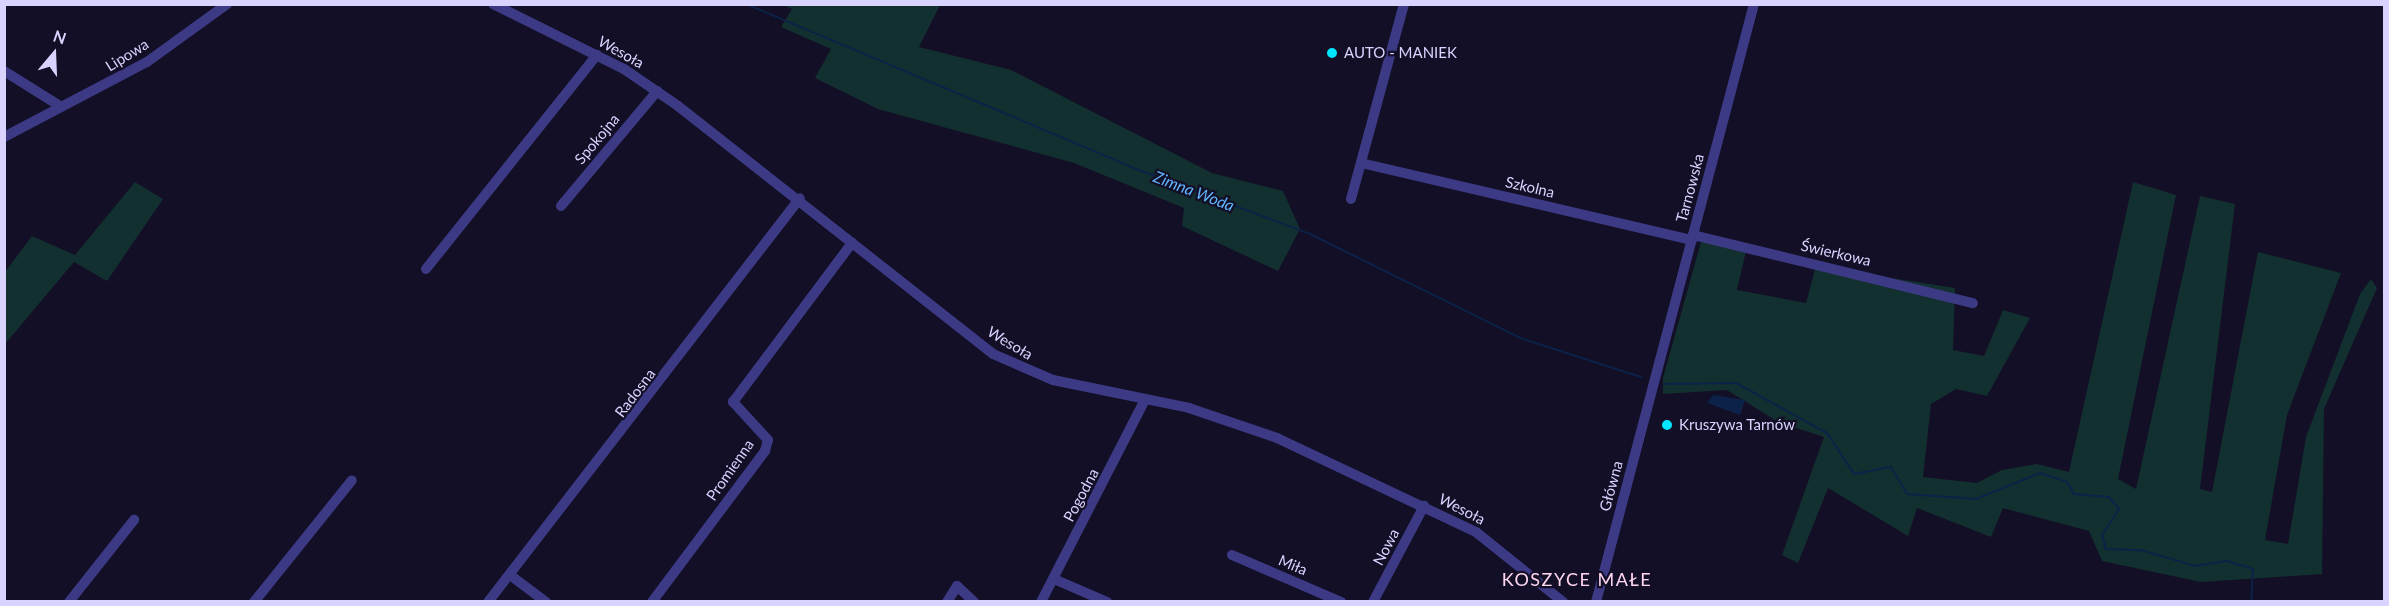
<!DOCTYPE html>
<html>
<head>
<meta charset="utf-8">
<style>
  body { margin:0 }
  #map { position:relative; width:2389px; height:606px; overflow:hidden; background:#130f26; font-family:Lato,sans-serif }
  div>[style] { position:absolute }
  .green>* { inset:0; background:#12302f }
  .water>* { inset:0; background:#0c2248 }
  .stream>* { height:2px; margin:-1px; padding:0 1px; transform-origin:1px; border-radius:1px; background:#0c2248 }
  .minor>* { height:10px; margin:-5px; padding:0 5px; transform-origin:5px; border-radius:5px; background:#3d3a85 }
  .dots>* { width:16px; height:16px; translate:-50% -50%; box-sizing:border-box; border:3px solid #130f26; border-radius:50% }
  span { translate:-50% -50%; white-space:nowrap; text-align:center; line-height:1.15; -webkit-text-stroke:4.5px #130f26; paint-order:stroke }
  .street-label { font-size:15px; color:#d9d4ff }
  .poi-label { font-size:15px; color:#d9d4ff }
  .left { translate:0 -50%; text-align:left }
  .water-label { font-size:16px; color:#62b6ff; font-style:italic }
  .quarter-label { font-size:18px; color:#ffd6f0; letter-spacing:1.5px }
  .frame { position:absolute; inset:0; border:6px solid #d9d4ff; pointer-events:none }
  .north { position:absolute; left:24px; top:24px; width:60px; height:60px; -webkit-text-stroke:4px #130f26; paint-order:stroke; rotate:19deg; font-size:16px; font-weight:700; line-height:24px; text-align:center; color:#d9d4ff }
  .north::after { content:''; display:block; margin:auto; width:21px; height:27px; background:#d9d4ff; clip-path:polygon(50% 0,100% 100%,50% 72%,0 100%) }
</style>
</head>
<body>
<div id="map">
  <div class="green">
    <div style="clip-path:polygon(783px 5px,940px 5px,919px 47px,1011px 70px,1212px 173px,1283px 191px,1300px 229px,1278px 271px,1182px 226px,1184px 208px,1074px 163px,878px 109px,815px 78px,831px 49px,781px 27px,792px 9px)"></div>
    <div style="clip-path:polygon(135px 182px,163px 199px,107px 281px,74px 262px,5px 344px,5px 272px,32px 236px,75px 255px)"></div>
    <div style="clip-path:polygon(2133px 182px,2176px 195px,2118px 479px,2136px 489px,2200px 196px,2235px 204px,2200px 489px,2212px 492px,2258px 252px,2341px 273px,2287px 415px,2265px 540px,2288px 544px,2306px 437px,2360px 294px,2371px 279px,2377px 288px,2324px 409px,2322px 574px,2201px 582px,2102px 561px,2089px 531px,2003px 508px,1991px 537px,1917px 508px,1908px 536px,1828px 488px,1798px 563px,1782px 555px,1824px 437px,1778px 422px,1727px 390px,1663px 394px,1663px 378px,1701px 242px,1746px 251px,1737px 290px,1806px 303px,1816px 266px,1955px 288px,1953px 350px,1984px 356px,2003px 310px,2030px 318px,1987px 396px,1956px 389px,1931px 404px,1923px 477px,1977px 483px,2002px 470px,2037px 464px,2069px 472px)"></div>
  </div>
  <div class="water">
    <div style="clip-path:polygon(1713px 395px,1745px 400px,1740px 415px,1707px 403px)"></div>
  </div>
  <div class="stream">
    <div style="left:746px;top:4px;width:418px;rotate:22.9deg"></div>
    <div style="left:1131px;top:167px;width:191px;rotate:20.5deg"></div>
    <div style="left:1310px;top:234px;width:234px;rotate:26.3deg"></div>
    <div style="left:1520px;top:338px;width:127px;rotate:17.9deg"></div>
    <div style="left:1664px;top:384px;width:72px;rotate:-0.8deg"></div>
    <div style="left:1736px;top:383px;width:104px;rotate:28.8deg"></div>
    <div style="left:1827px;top:433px;width:49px;rotate:56.6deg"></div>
    <div style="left:1854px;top:474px;width:38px;rotate:-11deg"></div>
    <div style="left:1891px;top:467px;width:31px;rotate:59deg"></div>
    <div style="left:1907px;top:494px;width:69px;rotate:4.1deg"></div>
    <div style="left:1976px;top:499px;width:69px;rotate:-22.1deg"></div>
    <div style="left:2040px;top:473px;width:28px;rotate:18deg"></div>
    <div style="left:2067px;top:482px;width:14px;rotate:60deg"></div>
    <div style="left:2074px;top:494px;width:35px;rotate:5deg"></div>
    <div style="left:2109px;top:497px;width:16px;rotate:50deg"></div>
    <div style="left:2119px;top:509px;width:31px;rotate:123deg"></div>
    <div style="left:2102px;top:535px;width:15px;rotate:74deg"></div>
    <div style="left:2106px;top:549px;width:35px;rotate:2deg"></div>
    <div style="left:2141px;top:550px;width:56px;rotate:16.5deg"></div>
    <div style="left:2195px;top:566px;width:32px;rotate:-9deg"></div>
    <div style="left:2227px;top:561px;width:27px;rotate:17deg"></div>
    <div style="left:2253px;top:569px;width:33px;rotate:93deg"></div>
  </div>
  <div class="minor">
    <div style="left:493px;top:4px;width:146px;rotate:26.4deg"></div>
    <div style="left:624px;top:69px;width:65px;rotate:34.4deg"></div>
    <div style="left:678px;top:106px;width:401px;rotate:38.2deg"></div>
    <div style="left:993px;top:354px;width:65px;rotate:23.4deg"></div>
    <div style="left:1053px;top:380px;width:139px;rotate:11.6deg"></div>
    <div style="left:1189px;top:408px;width:93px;rotate:18.8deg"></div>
    <div style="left:1277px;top:438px;width:220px;rotate:25.3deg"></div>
    <div style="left:1476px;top:532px;width:112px;rotate:38.8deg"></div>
    <div style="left:4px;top:71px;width:66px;rotate:32deg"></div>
    <div style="left:4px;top:137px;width:161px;rotate:-27.7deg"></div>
    <div style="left:147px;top:62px;width:99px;rotate:-35.9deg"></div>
    <div style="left:1361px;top:163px;width:340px;rotate:13.1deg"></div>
    <div style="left:1351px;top:199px;width:202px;rotate:-74.8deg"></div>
    <div style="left:561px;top:206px;width:150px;rotate:-50.1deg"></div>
    <div style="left:1693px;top:235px;width:288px;rotate:13.7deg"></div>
    <div style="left:426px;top:269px;width:274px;rotate:-51.4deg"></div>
    <div style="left:1232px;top:555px;width:119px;rotate:23.3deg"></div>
    <div style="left:510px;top:575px;width:45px;rotate:36.9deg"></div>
    <div style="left:1054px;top:579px;width:58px;rotate:23.5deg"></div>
    <div style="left:69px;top:602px;width:105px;rotate:-51.6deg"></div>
    <div style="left:254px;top:602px;width:156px;rotate:-51.2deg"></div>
    <div style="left:488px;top:602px;width:510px;rotate:-52.32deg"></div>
    <div style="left:652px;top:602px;width:189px;rotate:-53.2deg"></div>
    <div style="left:765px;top:451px;width:11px;rotate:-75deg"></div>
    <div style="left:768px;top:440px;width:52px;rotate:-132.6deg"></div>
    <div style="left:733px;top:402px;width:199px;rotate:-53.2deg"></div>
    <div style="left:947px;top:602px;width:19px;rotate:-58deg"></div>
    <div style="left:957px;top:586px;width:23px;rotate:43deg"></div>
    <div style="left:1041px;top:602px;width:227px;rotate:-62.8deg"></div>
    <div style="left:1373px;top:602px;width:109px;rotate:-62deg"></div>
    <div style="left:1596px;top:602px;width:619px;rotate:-75.2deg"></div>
  </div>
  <div class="dots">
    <div style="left:1332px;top:53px;background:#00e5ff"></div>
    <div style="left:1667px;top:425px;background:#00e5ff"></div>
  </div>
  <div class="street-label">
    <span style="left:621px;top:52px;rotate:29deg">Wesoła</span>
    <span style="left:127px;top:55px;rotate:-32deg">Lipowa</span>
    <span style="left:597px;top:139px;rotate:-50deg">Spokojna</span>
    <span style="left:1530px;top:187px;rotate:13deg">Szkolna</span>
    <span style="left:1690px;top:188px;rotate:-75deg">Tarnowska</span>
    <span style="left:1836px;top:253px;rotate:13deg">Świerkowa</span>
    <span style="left:1010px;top:343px;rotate:31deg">Wesoła</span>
    <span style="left:635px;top:393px;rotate:-53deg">Radosna</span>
    <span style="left:730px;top:470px;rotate:-55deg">Promienna</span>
    <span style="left:1611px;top:486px;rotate:-75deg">Główna</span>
    <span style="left:1081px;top:495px;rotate:-62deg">Pogodna</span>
    <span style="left:1462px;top:509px;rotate:27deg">Wesoła</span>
    <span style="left:1386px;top:547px;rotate:-62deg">Nowa</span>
    <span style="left:1293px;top:565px;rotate:23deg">Miła</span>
  </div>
  <div class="poi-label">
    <span class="left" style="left:1344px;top:53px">AUTO - MANIEK</span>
    <span class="left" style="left:1679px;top:425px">Kruszywa Tarnów</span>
  </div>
  <div class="water-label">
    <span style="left:1194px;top:191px;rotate:21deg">Zimna Woda</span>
  </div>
  <div class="quarter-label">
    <span style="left:1577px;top:579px">KOSZYCE MAŁE</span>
  </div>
  <div class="frame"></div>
  <div class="north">N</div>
</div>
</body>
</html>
